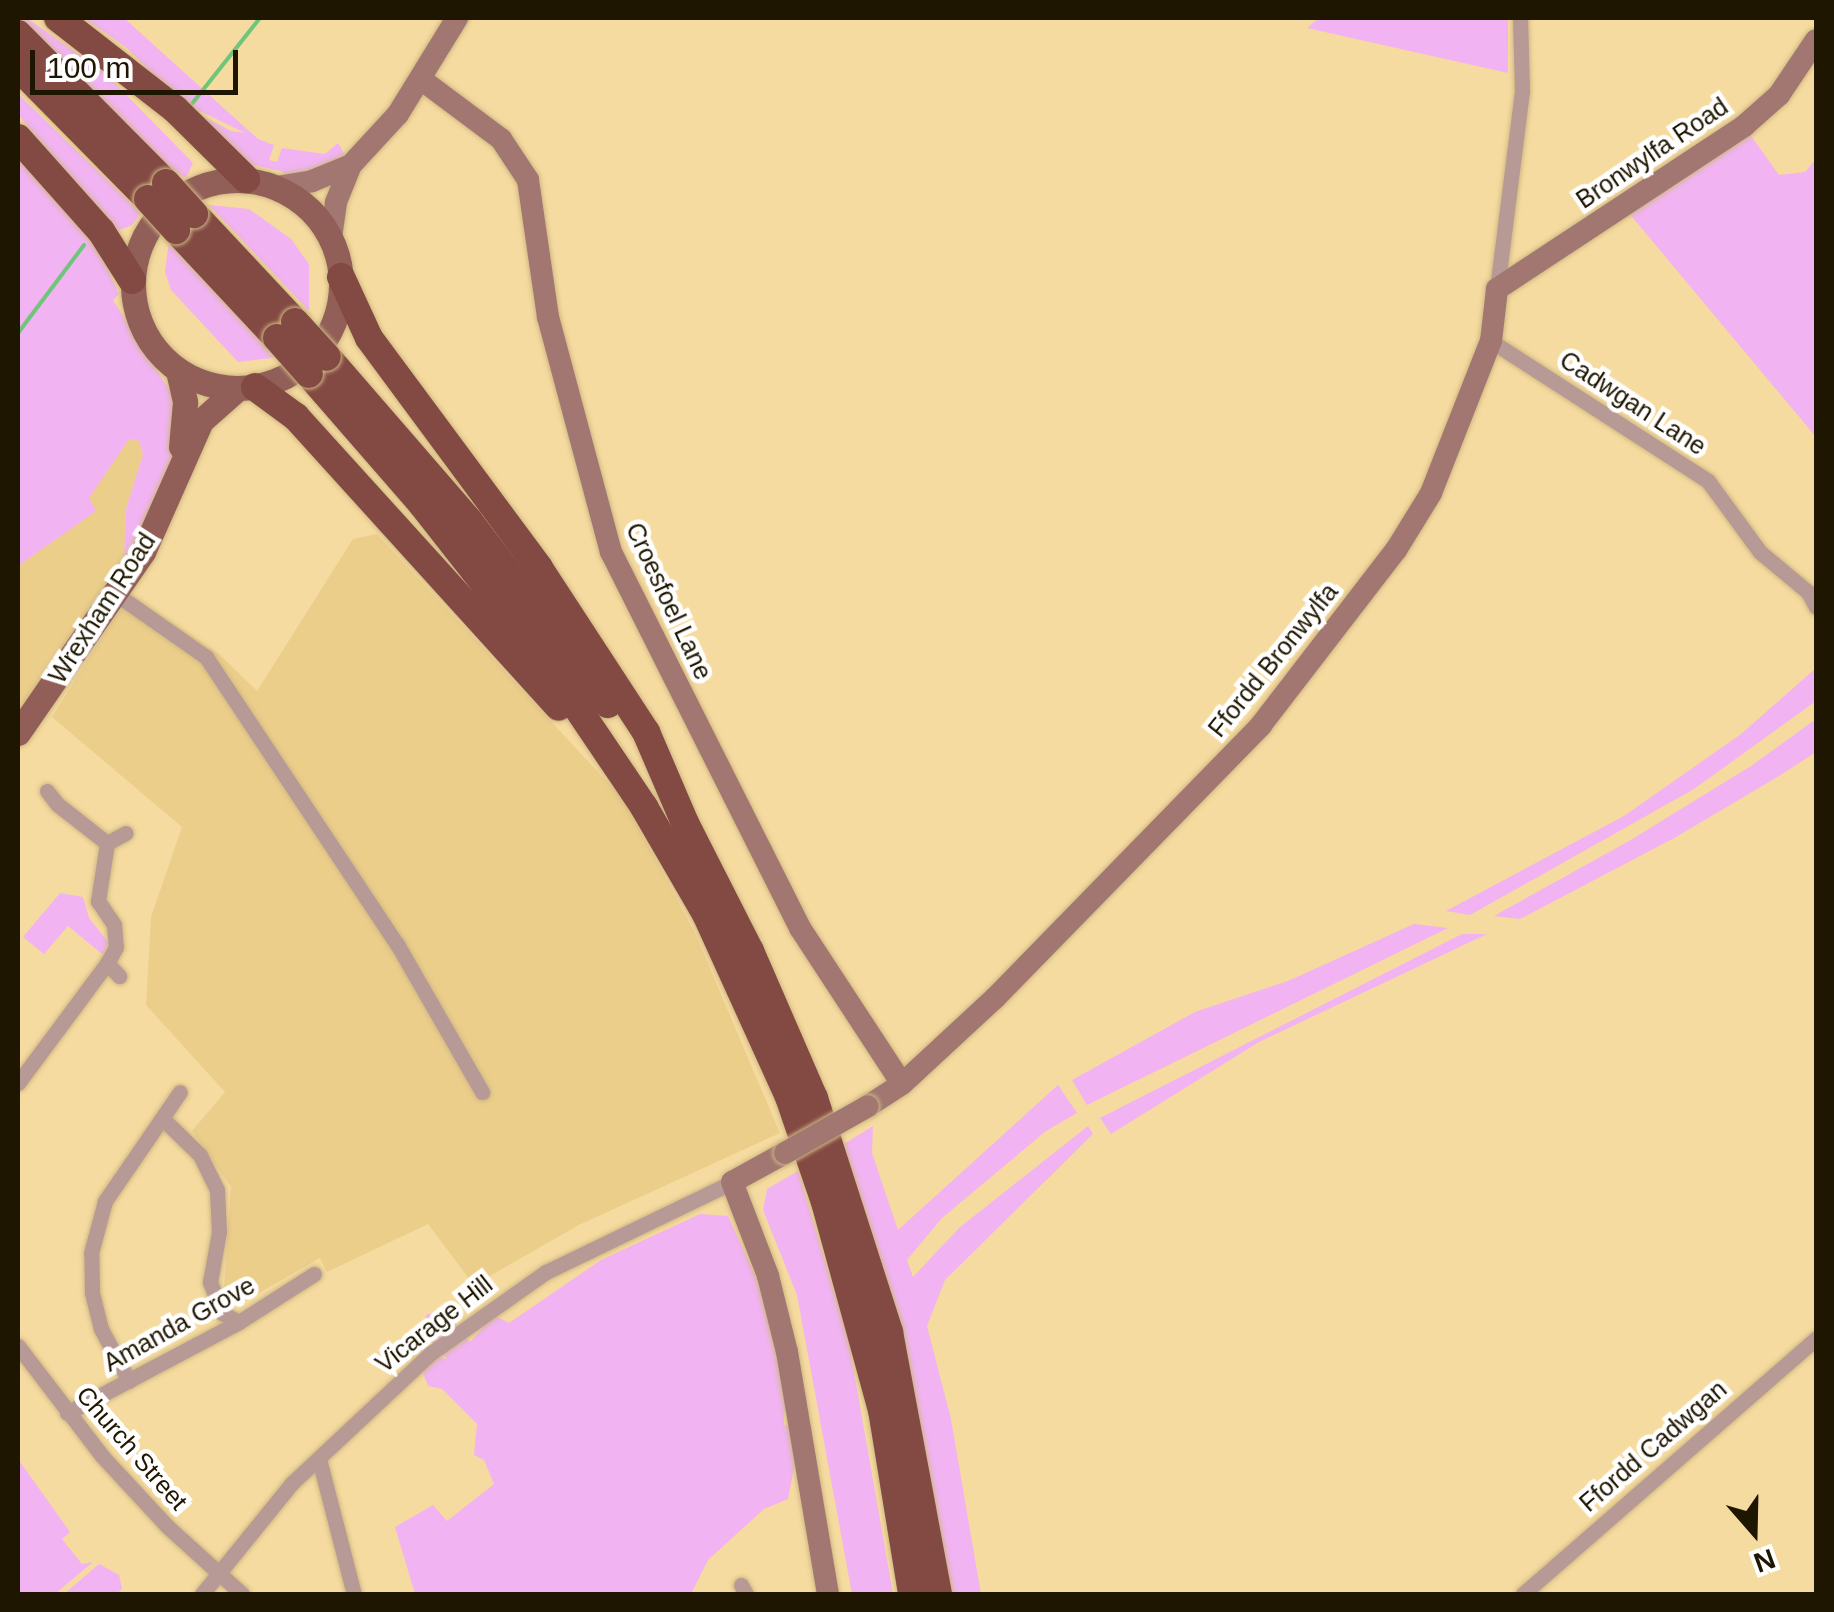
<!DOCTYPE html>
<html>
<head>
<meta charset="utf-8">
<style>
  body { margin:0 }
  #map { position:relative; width:1834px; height:1612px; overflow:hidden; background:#f6dba0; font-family:Helvetica,sans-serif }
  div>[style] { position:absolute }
  .built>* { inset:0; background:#ecce8b }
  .green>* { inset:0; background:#f1b3f1 }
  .stream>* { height:4px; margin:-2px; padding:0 2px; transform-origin:2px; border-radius:2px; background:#6fc579 }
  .roads { filter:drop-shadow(0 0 2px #cfb883) drop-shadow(0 0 2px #cfb883) }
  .street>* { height:15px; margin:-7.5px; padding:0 7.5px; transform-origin:7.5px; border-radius:7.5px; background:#b79995 }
  .secondary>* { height:22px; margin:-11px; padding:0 11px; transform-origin:11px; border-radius:11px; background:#a27772 }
  .primary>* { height:25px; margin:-12.5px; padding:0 12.5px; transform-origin:12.5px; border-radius:12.5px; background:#925e58 }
  .primary>.ring { margin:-12.5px; padding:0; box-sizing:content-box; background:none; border:25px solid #925e58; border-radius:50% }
  .highway>* { height:28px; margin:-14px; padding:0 14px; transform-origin:14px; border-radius:14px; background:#834943 }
  .bridges { filter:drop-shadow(0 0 2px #cfb883) drop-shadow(0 0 2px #cfb883) }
  .secondary-bridge>* { height:22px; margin:-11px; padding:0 11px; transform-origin:11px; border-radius:11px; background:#a27772 }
  .highway-bridge>* { height:28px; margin:-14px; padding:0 14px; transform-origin:14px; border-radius:14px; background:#834943 }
  span { translate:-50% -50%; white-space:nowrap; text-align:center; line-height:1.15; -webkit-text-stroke:9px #fff; paint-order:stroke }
  .street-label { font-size:25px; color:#1f1601 }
  .frame { position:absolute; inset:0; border:20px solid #1f1601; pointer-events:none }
  .north { position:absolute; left:1704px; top:1482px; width:100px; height:100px; -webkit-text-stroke:8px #fff; paint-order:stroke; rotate:160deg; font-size:28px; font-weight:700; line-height:40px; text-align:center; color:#1f1601 }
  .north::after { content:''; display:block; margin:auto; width:35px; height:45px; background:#1f1601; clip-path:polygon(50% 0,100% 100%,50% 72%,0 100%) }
  .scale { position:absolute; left:30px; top:50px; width:208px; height:45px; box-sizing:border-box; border:5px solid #1f1601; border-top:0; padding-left:12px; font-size:30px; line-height:35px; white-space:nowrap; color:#1f1601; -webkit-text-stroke:8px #fff; paint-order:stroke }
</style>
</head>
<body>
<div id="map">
  <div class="built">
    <div style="clip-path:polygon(129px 439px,139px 441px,143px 454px,126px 509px,124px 557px,18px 718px,18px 566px,95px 511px,88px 498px)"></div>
    <div style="clip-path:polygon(377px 534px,623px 799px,694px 931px,780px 1133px,579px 1225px,474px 1285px,428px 1224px,327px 1272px,320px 1258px,238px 1305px,224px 1287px,231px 1187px,192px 1131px,225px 1092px,146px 1005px,151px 917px,182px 827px,52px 717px,129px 594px,219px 654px,257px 691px,353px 539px)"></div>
  </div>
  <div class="green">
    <div style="clip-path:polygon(18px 18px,27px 18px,105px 73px,193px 163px,186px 178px,168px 167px)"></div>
    <div style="clip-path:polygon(84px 18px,124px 18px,258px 139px,274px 145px,269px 160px,277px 162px,282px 148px,325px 154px,338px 143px,345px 155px,326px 173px,293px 179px,281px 171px,239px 162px,196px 118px,201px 115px,231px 131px,245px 133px,202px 112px,191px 113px,127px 48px)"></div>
    <div style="clip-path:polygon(1319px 18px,1508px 18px,1508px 73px,1307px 28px)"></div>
    <div style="clip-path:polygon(18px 94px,141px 213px,132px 225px,112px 233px,18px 114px)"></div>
    <div style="clip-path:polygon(1744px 126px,1779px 175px,1805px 172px,1816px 159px,1816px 437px,1623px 206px)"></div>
    <div style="clip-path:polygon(18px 157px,96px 243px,119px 294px,113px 300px,175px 399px,176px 442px,163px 491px,148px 524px,124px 557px,126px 509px,143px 454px,139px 441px,129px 439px,89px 498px,96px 511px,18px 566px)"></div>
    <div style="clip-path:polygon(209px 205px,249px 209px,291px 239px,309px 264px,309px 311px)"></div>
    <div style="clip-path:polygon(169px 241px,280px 357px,238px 362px,171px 290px,165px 272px)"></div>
    <div style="clip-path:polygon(1816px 668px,1816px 701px,1694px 789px,1470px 915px,1446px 911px,1624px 816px,1741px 734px)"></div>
    <div style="clip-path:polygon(1816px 719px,1816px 752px,1779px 776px,1676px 837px,1520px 919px,1494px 916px,1629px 841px,1751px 766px)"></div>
    <div style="clip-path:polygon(60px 893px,83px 897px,89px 918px,110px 944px,102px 954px,68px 926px,44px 954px,23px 937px)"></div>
    <div style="clip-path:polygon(1414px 924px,1448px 928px,1087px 1105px,1072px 1080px,1195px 1012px,1288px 981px)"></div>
    <div style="clip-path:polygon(1462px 934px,1487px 934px,1259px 1042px,1111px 1134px,1100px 1118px)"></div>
    <div style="clip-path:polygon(1058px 1085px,1077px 1113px,1046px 1131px,942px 1218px,907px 1260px,913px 1277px,959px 1228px,1088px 1126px,1093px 1134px,945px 1280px,927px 1326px,951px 1419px,981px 1594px,947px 1594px,899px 1327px,844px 1144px,873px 1126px,872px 1153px,898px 1230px)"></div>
    <div style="clip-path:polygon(798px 1171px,848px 1338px,893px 1594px,852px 1594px,797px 1295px,763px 1210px,767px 1189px)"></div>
    <div style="clip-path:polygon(700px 1214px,728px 1216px,762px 1290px,789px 1413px,784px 1413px,784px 1425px,792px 1425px,797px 1453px,788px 1499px,764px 1509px,708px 1560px,691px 1594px,415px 1594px,395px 1527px,433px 1505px,447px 1521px,494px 1484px,484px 1460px,474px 1455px,477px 1424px,442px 1389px,428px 1386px,421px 1368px,437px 1357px,447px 1359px,424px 1333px,426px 1315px,444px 1309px,470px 1342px,494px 1315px,509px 1323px,601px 1260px)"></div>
    <div style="clip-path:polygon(18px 1459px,70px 1532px,62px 1539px,82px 1564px,93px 1562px,55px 1594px,18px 1594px)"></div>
    <div style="clip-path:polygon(99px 1564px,119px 1575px,122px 1589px,116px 1594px,64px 1594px)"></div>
  </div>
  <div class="stream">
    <div style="left:191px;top:105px;width:111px;rotate:-51.6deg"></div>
    <div style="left:18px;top:333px;width:110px;rotate:-53.1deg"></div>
  </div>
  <div class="roads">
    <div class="street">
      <div style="left:1497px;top:289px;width:199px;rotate:-82.8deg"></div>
      <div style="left:1522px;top:92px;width:74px;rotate:-91.5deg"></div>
      <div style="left:1491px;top:341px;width:258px;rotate:32.8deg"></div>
      <div style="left:1708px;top:481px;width:88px;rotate:53.8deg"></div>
      <div style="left:1760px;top:552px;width:62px;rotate:39.8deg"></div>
      <div style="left:1808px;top:592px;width:17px;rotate:62deg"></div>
      <div style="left:116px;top:594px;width:110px;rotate:35deg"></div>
      <div style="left:206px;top:657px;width:345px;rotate:56.4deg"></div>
      <div style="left:397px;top:944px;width:171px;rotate:60.1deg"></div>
      <div style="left:47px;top:791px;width:16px;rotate:52deg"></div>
      <div style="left:57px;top:804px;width:63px;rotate:38deg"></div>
      <div style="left:107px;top:843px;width:59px;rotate:98.8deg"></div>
      <div style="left:98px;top:901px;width:29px;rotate:56deg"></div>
      <div style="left:114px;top:925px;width:22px;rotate:85deg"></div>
      <div style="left:116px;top:947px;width:18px;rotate:119deg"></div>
      <div style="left:107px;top:843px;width:21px;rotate:-28deg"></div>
      <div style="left:18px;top:1083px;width:149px;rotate:-53.4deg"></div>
      <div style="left:107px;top:963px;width:18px;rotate:47deg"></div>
      <div style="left:164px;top:1120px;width:50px;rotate:44.2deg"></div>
      <div style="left:200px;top:1155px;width:39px;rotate:64deg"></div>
      <div style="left:217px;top:1190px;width:42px;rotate:87.3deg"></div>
      <div style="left:219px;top:1232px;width:51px;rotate:100.2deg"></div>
      <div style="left:210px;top:1282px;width:33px;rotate:69deg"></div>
      <div style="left:222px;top:1313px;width:19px;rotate:28deg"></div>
      <div style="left:18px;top:1346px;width:138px;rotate:52.6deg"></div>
      <div style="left:102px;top:1456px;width:97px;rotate:47.1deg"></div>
      <div style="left:168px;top:1527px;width:100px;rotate:42.2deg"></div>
      <div style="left:129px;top:1381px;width:59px;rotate:-118.3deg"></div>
      <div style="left:101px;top:1329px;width:38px;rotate:-104deg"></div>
      <div style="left:92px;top:1292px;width:39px;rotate:-91deg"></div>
      <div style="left:91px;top:1253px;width:54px;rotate:-74.9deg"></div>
      <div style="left:105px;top:1201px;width:132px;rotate:-55.5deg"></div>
      <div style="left:67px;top:1413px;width:195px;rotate:-27.9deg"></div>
      <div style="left:239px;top:1322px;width:89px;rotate:-32.6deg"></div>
      <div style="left:319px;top:1459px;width:139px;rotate:75.5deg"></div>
      <div style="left:741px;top:1585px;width:10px;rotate:61deg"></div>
      <div style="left:202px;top:1594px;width:143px;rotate:-51deg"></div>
      <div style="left:292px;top:1483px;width:190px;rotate:-43.1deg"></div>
      <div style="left:431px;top:1353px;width:141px;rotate:-35.2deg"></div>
      <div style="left:546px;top:1272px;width:207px;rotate:-25.8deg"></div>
      <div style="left:1523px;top:1594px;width:389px;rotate:-41.1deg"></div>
    </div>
    <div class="secondary">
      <div style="left:422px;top:80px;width:99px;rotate:36.8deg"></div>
      <div style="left:501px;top:139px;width:49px;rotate:56.6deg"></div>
      <div style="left:528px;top:180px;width:138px;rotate:81.7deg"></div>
      <div style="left:548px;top:317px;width:243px;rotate:75deg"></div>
      <div style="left:611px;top:552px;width:421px;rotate:63.3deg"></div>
      <div style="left:800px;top:928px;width:186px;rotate:56.8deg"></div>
      <div style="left:276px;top:187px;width:36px;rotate:-9deg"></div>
      <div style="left:312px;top:181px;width:42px;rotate:-22.3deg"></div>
      <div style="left:351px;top:165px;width:69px;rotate:-47.3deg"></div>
      <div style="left:398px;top:114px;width:113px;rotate:-58.4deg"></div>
      <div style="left:331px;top:238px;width:36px;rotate:-82deg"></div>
      <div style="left:336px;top:202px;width:40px;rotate:-68deg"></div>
      <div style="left:868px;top:1106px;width:40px;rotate:-32.9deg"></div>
      <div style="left:902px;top:1084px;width:127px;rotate:-42.8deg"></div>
      <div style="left:995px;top:998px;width:381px;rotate:-45.7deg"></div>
      <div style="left:1261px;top:725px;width:221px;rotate:-52.4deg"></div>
      <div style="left:1396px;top:550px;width:67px;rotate:-58.4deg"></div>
      <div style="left:1431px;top:493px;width:163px;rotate:-68.5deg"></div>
      <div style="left:1491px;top:341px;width:52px;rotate:-83.4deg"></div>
      <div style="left:1497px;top:289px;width:296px;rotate:-33.4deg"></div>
      <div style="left:1744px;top:126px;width:47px;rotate:-41.5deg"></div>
      <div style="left:1779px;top:95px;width:66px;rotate:-56.1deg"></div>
      <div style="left:785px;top:1153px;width:60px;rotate:151.3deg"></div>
      <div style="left:732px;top:1182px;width:101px;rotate:69deg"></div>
      <div style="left:768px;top:1276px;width:78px;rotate:76deg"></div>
      <div style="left:787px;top:1352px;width:245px;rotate:80.4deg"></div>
    </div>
    <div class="primary">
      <div class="ring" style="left:133px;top:180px;width:183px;height:183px"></div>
      <div style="left:178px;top:371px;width:32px;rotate:77deg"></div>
      <div style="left:185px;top:402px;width:45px;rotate:95.1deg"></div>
      <div style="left:18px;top:733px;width:220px;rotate:-55.4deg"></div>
      <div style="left:143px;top:552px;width:143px;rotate:-66.1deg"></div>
      <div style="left:201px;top:421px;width:48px;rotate:-41.6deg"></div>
    </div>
    <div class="highway">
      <div style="left:58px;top:18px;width:148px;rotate:37.9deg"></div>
      <div style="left:175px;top:109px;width:100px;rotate:44.6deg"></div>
      <div style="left:18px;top:34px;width:210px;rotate:45.2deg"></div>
      <div style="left:18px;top:67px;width:185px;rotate:45.4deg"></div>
      <div style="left:18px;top:138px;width:125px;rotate:48.3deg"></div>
      <div style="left:101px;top:231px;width:58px;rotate:57.7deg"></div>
      <div style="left:194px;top:214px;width:148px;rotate:46.9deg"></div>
      <div style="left:176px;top:230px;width:148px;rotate:46.9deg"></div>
      <div style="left:341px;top:277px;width:67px;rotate:65.3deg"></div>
      <div style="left:369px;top:338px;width:286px;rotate:53.5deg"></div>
      <div style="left:539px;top:568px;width:196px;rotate:56.9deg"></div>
      <div style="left:646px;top:732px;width:99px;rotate:66.8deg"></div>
      <div style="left:685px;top:823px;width:144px;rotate:63.1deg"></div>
      <div style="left:750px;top:951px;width:160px;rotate:66.5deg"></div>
      <div style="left:814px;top:1098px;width:246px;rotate:72.2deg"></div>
      <div style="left:889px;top:1332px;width:267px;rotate:79.4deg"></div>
      <div style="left:327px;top:357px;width:217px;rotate:49.1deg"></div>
      <div style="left:469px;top:521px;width:230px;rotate:52.8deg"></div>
      <div style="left:309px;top:374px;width:172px;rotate:49deg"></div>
      <div style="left:422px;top:504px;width:206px;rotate:51.9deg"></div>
      <div style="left:549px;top:666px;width:170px;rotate:56deg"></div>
      <div style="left:644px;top:807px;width:124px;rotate:59.9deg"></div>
      <div style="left:706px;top:914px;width:201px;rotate:65.6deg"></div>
      <div style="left:789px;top:1097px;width:111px;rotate:71.1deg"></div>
      <div style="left:825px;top:1202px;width:216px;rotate:74.7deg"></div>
      <div style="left:882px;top:1410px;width:186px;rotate:80.7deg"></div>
      <div style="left:255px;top:387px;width:51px;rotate:36.2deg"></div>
      <div style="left:296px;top:417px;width:391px;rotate:47.8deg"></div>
    </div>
  </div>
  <div class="bridges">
    <div class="secondary-bridge">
      <div style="left:785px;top:1153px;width:95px;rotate:-29.5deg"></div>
    </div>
    <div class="highway-bridge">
      <div style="left:166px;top:183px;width:42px;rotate:47.9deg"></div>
      <div style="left:148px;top:199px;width:42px;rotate:47.9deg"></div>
      <div style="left:295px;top:322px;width:47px;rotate:47.6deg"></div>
      <div style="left:277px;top:338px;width:48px;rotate:48.4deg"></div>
    </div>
  </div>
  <div class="street-label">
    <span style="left:1652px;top:153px;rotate:-34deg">Bronwylfa Road</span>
    <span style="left:1633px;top:403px;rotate:33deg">Cadwgan Lane</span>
    <span style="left:669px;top:601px;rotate:65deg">Croesfoel Lane</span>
    <span style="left:102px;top:608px;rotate:-57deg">Wrexham Road</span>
    <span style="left:1273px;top:660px;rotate:-51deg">Ffordd Bronwylfa</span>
    <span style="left:179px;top:1324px;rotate:-29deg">Amanda Grove</span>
    <span style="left:434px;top:1324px;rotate:-38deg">Vicarage Hill</span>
    <span style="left:1653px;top:1446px;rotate:-41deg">Ffordd Cadwgan</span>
    <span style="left:132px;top:1448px;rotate:49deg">Church Street</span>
  </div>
  <div class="frame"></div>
  <div class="north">N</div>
  <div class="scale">100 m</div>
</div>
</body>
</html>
